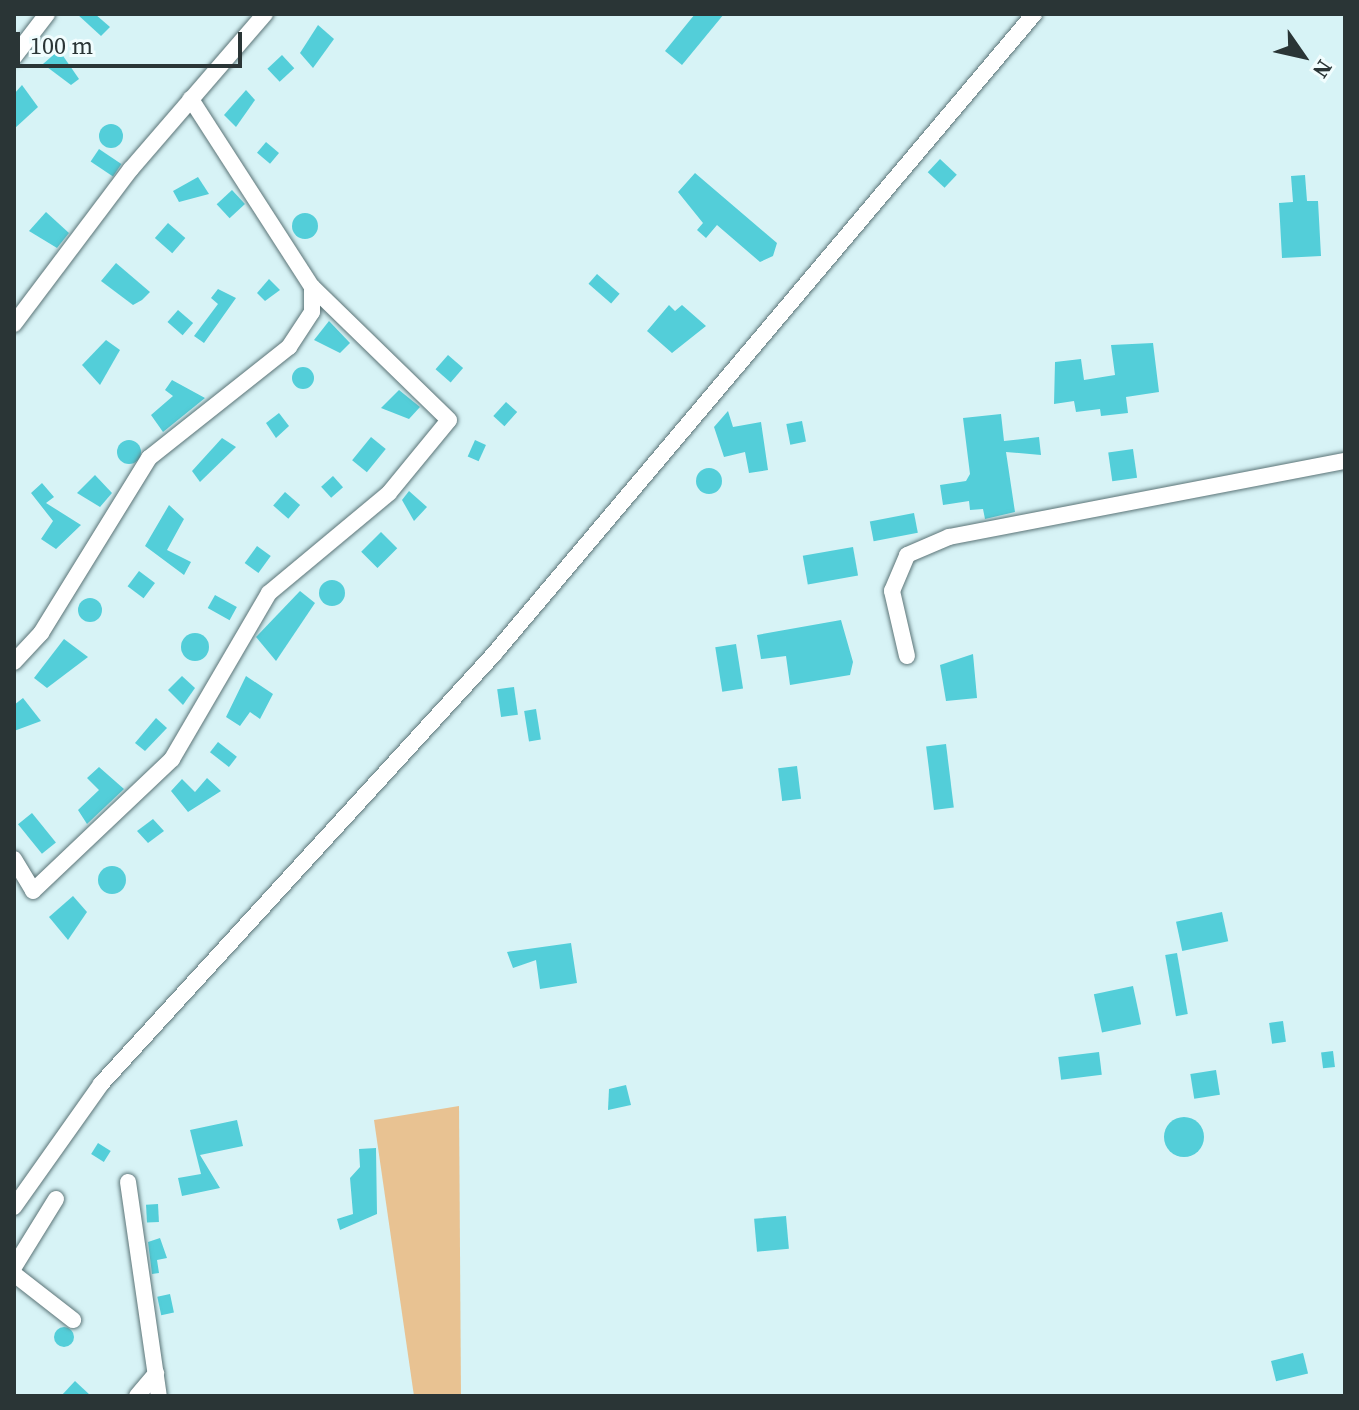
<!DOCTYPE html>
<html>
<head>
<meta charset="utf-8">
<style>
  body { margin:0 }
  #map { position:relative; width:1359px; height:1410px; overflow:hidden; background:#d7f3f6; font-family:"Source Serif 4",serif }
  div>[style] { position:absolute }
  .green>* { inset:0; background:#e8c292 }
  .building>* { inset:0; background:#53ced9; transform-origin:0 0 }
  .round { border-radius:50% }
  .roads { filter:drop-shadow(0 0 2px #5b7477) drop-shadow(0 0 2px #5b7477) }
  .minor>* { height:16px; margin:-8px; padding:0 8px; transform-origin:8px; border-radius:8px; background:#fff }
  span { translate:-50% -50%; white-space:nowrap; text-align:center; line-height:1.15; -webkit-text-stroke:8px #f1fdfe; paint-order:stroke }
  .frame { position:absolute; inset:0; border:16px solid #2a3536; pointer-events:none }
  .north { position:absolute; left:1263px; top:16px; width:80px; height:80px; -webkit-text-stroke:6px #f1fdfe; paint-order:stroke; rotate:124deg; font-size:22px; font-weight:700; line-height:32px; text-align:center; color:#2a3536 }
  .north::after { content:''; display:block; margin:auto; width:28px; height:36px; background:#2a3536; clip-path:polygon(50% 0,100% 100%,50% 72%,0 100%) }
  .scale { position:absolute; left:16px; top:32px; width:226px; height:36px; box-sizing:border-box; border:4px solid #2a3536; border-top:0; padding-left:10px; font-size:24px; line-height:28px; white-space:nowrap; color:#2a3536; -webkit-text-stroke:6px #f1fdfe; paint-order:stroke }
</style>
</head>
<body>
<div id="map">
  <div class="green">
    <div style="clip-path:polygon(459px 1106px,461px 1396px,414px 1396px,374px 1120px)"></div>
  </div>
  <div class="building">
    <div style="clip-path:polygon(77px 14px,95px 14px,110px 27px,101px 36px)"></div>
    <div style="clip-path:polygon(695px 14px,724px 14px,682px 65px,665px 51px)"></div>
    <div style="clip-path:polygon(318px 25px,334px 39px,313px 68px,300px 53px)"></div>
    <div style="clip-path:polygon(59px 50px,79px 79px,71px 85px,43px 64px)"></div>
    <div style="left:282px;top:55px;width:18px;height:20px;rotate:47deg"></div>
    <div style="clip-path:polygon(22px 85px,38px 107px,14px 129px,14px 94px)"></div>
    <div style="clip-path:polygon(246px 90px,255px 100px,236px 127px,224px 115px)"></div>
    <div class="round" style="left:99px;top:124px;width:24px;height:24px"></div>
    <div style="left:266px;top:142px;width:17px;height:14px;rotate:40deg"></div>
    <div style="left:99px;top:149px;width:27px;height:15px;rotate:34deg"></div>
    <div style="left:940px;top:159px;width:23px;height:18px;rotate:43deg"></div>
    <div style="clip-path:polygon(695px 173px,777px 243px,773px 256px,760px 262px,717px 225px,706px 238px,697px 230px,703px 223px,678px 192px)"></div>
    <div style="clip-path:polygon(1305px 175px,1307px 201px,1318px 201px,1321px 256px,1282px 258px,1279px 203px,1293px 202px,1291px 176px)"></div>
    <div style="clip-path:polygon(198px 177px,209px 194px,179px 202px,173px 191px)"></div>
    <div style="left:232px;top:190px;width:19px;height:21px;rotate:47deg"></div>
    <div style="clip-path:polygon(46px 212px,69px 233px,57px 248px,29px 231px)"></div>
    <div class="round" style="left:292px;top:213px;width:26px;height:26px"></div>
    <div style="left:168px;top:223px;width:23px;height:20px;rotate:41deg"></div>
    <div style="clip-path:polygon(116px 263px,150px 292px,142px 300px,133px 305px,101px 281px)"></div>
    <div style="left:597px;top:274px;width:30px;height:13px;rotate:41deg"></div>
    <div style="clip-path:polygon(269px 279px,280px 290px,265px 301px,257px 293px)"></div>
    <div style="clip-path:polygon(218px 289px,236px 298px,204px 343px,194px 336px,218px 304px,211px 298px)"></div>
    <div style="clip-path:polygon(669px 305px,675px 311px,682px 305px,706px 326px,672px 353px,647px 331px)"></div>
    <div style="left:178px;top:310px;width:20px;height:16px;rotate:41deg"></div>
    <div style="clip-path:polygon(329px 321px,350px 343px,340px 353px,314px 340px)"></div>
    <div style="clip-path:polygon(106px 340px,120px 350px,100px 385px,82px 365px)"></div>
    <div style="clip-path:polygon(1153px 343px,1159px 392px,1126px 397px,1128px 413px,1101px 416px,1100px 409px,1076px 412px,1074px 401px,1054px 404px,1055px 362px,1081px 359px,1084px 380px,1115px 375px,1111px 345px)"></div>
    <div style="left:448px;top:355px;width:20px;height:19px;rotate:41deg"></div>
    <div class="round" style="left:292px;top:367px;width:22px;height:22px"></div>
    <div style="clip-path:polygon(172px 380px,205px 398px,163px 432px,151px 415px,173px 396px,165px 390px)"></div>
    <div style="clip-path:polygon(399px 390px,420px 407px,409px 419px,381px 408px)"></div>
    <div style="left:506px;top:402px;width:15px;height:19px;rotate:42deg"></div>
    <div style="clip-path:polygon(728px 411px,733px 427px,761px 422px,768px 470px,749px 473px,745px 452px,724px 457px,714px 427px)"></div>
    <div style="clip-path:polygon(279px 413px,289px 426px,276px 438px,266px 423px)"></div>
    <div style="clip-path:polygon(1001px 414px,1004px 441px,1039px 437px,1041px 455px,1006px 452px,1015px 512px,985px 519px,983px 509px,970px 510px,969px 501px,943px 505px,940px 485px,966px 481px,970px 474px,963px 418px)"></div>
    <div style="left:802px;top:421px;width:21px;height:16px;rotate:79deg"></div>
    <div style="left:371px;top:437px;width:19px;height:30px;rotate:39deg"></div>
    <div style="clip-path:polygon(222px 438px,236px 447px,200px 482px,192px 471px)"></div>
    <div style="left:475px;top:440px;width:12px;height:18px;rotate:24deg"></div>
    <div class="round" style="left:117px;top:440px;width:24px;height:24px"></div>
    <div style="left:1133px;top:449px;width:29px;height:25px;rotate:82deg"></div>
    <div class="round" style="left:696px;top:468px;width:26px;height:26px"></div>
    <div style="clip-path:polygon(95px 475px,112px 493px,100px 507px,77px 493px)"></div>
    <div style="left:333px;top:476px;width:15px;height:16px;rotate:48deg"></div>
    <div style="clip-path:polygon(42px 483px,54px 497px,46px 503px,81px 525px,56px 549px,41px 539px,53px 521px,31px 493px)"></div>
    <div style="clip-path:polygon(409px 491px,427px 507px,414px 521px,402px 500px)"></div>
    <div style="left:285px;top:492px;width:20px;height:18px;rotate:41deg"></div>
    <div style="clip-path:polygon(169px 505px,184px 519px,167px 550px,191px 562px,184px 575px,145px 546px)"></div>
    <div style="left:914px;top:513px;width:20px;height:45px;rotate:79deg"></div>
    <div style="left:381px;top:532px;width:23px;height:28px;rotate:45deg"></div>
    <div style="left:257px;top:546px;width:17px;height:21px;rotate:36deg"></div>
    <div style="left:853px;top:547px;width:29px;height:51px;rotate:80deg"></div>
    <div style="left:139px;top:571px;width:20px;height:19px;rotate:37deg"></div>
    <div class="round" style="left:319px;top:580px;width:26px;height:26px"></div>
    <div style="clip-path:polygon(300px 591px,315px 603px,276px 661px,256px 637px)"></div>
    <div style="left:215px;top:595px;width:25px;height:15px;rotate:29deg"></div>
    <div class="round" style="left:78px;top:598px;width:24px;height:24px"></div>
    <div style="clip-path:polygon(841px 620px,853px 662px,850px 675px,790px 685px,786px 656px,761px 659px,757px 635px)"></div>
    <div class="round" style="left:181px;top:633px;width:28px;height:28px"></div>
    <div style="clip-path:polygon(64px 639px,88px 657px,47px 688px,34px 678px)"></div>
    <div style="left:736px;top:644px;width:45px;height:21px;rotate:81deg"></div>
    <div style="clip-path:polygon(973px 654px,977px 698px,946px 701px,940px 665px)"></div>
    <div style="clip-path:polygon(182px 676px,195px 688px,183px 705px,168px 690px)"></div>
    <div style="clip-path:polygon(246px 676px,273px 694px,260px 719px,250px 712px,240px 726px,226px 717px)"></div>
    <div style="left:514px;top:687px;width:28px;height:17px;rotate:82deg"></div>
    <div style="clip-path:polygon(23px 698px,41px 721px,14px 731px,14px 705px)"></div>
    <div style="left:536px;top:709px;width:31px;height:12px;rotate:81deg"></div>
    <div style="clip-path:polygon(156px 718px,167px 728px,145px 751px,135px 743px)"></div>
    <div style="left:218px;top:742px;width:24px;height:13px;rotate:38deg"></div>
    <div style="left:946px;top:744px;width:64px;height:20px;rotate:83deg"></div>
    <div style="left:797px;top:766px;width:33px;height:19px;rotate:83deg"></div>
    <div style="clip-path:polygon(99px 767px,124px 789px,87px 824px,78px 810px,99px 790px,87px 778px)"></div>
    <div style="clip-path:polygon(207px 778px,221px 791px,188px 812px,171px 791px,182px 779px,195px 792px)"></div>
    <div style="left:32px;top:813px;width:38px;height:18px;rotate:51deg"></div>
    <div style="clip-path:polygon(153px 819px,164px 831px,148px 843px,137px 831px)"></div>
    <div class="round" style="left:98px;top:866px;width:28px;height:28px"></div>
    <div style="clip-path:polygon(73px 896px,87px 912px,68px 940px,49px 917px)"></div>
    <div style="left:1222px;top:912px;width:30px;height:47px;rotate:78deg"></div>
    <div style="clip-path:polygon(571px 943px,577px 983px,540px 989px,536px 960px,513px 968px,507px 952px)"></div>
    <div style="left:1177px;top:953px;width:62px;height:12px;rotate:80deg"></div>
    <div style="left:1133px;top:986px;width:39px;height:40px;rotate:78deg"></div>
    <div style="left:1283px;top:1021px;width:21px;height:14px;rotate:82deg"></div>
    <div style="left:1333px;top:1051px;width:16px;height:12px;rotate:83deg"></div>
    <div style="left:1099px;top:1052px;width:23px;height:41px;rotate:83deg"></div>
    <div style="left:1216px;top:1070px;width:25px;height:26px;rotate:81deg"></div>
    <div style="clip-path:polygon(626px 1085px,631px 1105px,608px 1110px,609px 1089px)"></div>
    <div class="round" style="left:1164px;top:1117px;width:40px;height:40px"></div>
    <div style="clip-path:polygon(237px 1120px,243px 1146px,200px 1155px,220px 1188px,182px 1196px,178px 1178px,201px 1174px,190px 1130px)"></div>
    <div style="left:98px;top:1143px;width:15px;height:13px;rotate:32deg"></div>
    <div style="clip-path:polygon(376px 1148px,377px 1214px,340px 1230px,337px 1219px,353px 1214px,350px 1178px,360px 1167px,359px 1149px)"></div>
    <div style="left:158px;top:1204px;width:18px;height:12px;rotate:87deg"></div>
    <div style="left:786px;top:1216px;width:33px;height:32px;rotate:85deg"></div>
    <div style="clip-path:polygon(160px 1238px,167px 1258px,157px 1260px,159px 1273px,152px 1274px,148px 1242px)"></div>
    <div style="left:170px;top:1294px;width:19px;height:13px;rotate:78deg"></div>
    <div class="round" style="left:54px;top:1327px;width:20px;height:20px"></div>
    <div style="left:1303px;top:1353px;width:21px;height:33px;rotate:76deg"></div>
    <div style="clip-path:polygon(75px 1381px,91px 1396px,61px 1396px)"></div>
  </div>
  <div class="roads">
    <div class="minor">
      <div style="left:14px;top:57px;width:54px;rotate:-52.5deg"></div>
      <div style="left:14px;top:324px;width:194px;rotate:-53deg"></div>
      <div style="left:131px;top:169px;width:205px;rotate:-49.2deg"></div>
      <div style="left:907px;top:656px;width:67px;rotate:-103deg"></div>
      <div style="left:892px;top:591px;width:39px;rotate:-67deg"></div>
      <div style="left:907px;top:555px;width:46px;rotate:-23.2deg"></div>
      <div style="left:949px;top:537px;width:403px;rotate:-10.9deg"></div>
      <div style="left:14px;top:662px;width:40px;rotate:-47deg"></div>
      <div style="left:41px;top:633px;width:206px;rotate:-58.3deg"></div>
      <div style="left:149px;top:458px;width:179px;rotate:-38.4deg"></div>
      <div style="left:289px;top:347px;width:42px;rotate:-56.7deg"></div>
      <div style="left:312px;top:312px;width:25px;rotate:-90deg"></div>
      <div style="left:14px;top:859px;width:37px;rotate:59deg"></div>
      <div style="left:33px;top:891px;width:192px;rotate:-43.5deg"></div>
      <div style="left:172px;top:759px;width:192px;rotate:-59.7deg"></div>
      <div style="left:269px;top:593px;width:156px;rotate:-39.8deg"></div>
      <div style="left:389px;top:493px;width:94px;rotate:-50.6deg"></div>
      <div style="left:449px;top:420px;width:191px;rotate:-135.8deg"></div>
      <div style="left:312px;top:287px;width:224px;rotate:-122.8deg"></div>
      <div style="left:128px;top:1182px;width:216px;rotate:81.8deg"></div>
      <div style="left:14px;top:1207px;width:151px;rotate:-54.7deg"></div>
      <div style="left:101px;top:1084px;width:583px;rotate:-47.57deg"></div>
      <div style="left:494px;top:654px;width:837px;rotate:-49.84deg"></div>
      <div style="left:14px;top:1267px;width:80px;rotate:-58.3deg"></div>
      <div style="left:14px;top:1274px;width:75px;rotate:37.9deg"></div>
      <div style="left:137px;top:1396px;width:30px;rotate:-50deg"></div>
    </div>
  </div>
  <div class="frame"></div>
  <div class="north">N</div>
  <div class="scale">100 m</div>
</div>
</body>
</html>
